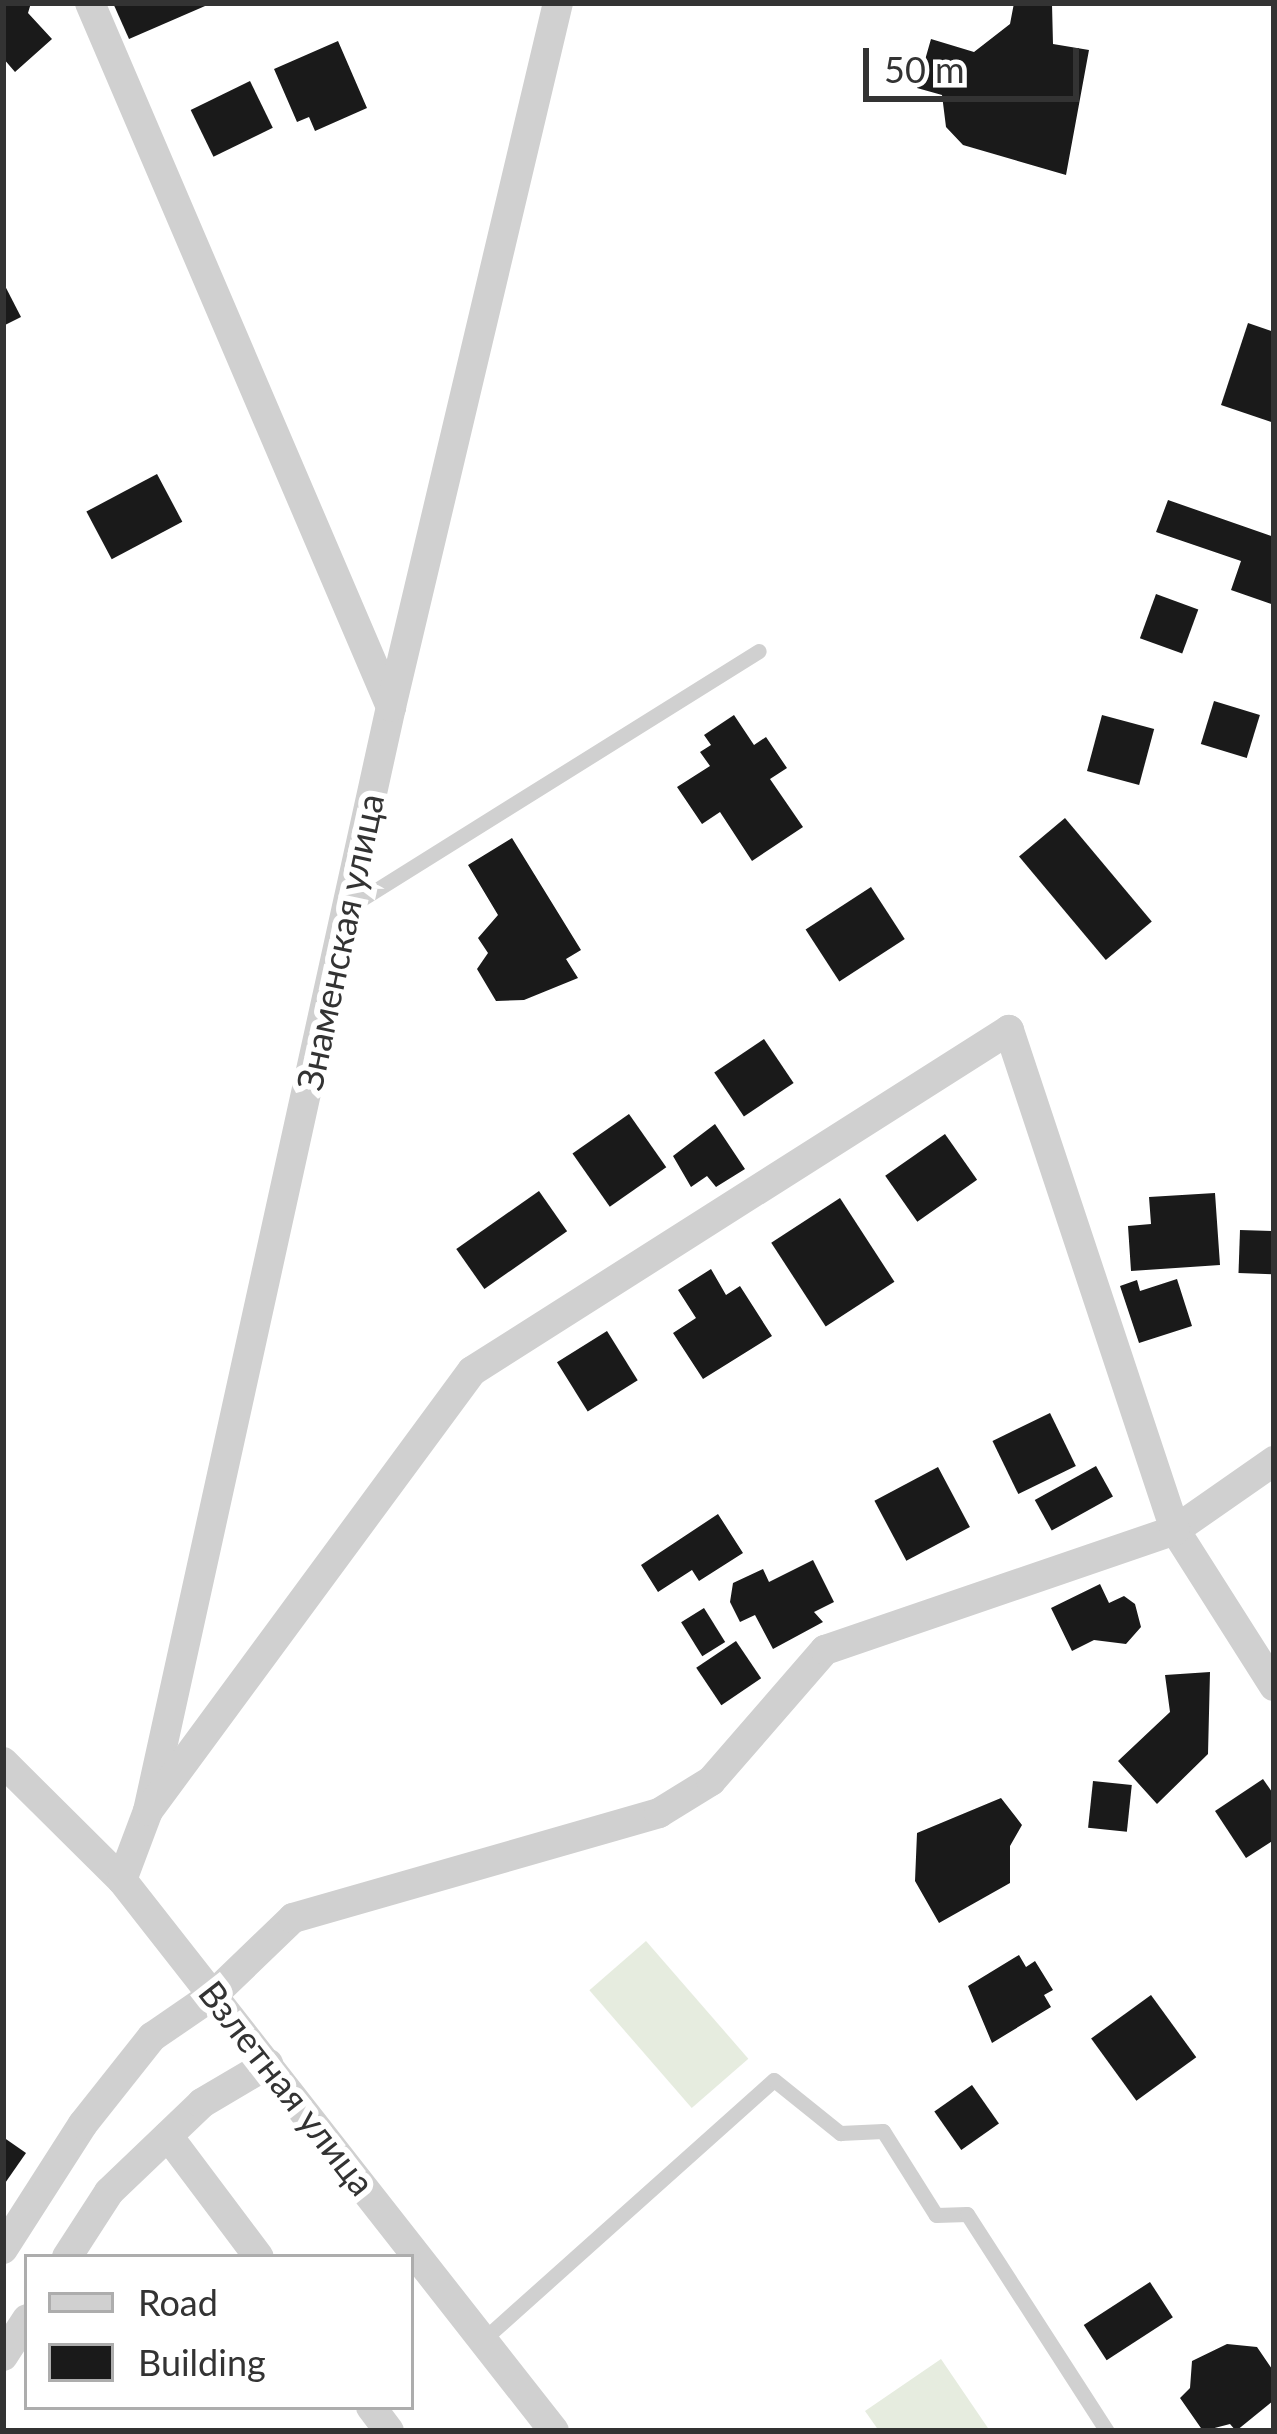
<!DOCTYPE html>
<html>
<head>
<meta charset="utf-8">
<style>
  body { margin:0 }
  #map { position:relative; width:1277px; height:2434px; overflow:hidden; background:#fff; font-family:Lato,sans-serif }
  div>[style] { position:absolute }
  .green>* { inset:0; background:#e6ecdf; transform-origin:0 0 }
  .building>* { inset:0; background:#1a1a1a; transform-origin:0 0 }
  .service>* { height:15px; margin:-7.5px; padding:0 7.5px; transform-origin:7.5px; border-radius:7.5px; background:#d0d0d0 }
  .minor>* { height:30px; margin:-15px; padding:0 15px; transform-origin:15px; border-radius:15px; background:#d0d0d0 }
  span { translate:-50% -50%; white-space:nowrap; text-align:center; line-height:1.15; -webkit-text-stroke:12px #fff; paint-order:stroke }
  .street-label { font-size:36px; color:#333 }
  .frame { position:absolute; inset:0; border:6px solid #333; pointer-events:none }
  .legend { position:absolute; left:24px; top:2254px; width:390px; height:156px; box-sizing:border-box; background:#fff; border:3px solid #adadad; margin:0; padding:15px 21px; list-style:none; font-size:36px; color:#333 }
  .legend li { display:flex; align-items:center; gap:24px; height:60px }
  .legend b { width:60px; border:3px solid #adadad }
  .scale { position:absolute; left:863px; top:48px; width:216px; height:54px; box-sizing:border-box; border:6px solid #333; border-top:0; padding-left:15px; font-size:36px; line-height:42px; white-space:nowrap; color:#333; -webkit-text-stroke:9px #fff; paint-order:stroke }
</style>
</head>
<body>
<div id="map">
  <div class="green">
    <div style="left:646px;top:1941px;width:156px;height:75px;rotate:49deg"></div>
    <div style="clip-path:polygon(941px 2359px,990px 2431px,879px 2431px,865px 2411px)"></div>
  </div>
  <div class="building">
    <div style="clip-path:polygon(3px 3px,31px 3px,28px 13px,52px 39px,15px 72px,3px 58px)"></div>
    <div style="clip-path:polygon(113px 3px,212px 3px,129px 39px)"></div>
    <div style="clip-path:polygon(1014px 3px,1052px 4px,1053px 44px,1089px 50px,1066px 175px,963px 145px,946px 127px,942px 95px,917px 88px,931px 39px,974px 52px,1010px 24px)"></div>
    <div style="clip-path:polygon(338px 41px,367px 108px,315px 131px,309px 117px,297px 122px,274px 69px)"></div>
    <div style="left:250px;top:81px;width:52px;height:66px;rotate:64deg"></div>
    <div style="clip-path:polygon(3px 282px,21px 317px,3px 326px)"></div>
    <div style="clip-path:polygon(1248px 323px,1274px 332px,1274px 423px,1221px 405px)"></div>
    <div style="left:157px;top:474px;width:54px;height:80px;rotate:62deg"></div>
    <div style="clip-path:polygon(1168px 500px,1274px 537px,1274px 605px,1231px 590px,1241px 561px,1156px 532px)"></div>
    <div style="left:1156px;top:594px;width:45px;height:47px;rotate:20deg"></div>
    <div style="left:1214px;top:701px;width:48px;height:45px;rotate:17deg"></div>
    <div style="clip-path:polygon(734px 715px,754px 745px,766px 737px,787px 768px,770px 779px,803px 827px,752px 861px,720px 812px,702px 824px,677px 787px,710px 766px,700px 752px,711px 745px,704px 735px)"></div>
    <div style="left:1102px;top:715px;width:54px;height:58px;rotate:15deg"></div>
    <div style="left:1065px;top:818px;width:135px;height:60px;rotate:50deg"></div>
    <div style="clip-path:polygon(512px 838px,581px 950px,566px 959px,578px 978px,524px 1000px,496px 1001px,477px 969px,488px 953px,478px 938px,498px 915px,468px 865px)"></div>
    <div style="left:871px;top:887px;width:62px;height:78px;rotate:57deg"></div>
    <div style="left:764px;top:1039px;width:53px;height:60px;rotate:56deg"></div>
    <div style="left:629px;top:1114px;width:65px;height:69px;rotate:55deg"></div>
    <div style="clip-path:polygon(715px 1124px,745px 1169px,716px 1187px,707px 1176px,691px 1187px,673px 1156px)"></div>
    <div style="left:945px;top:1134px;width:56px;height:73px;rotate:55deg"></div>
    <div style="left:539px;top:1191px;width:49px;height:101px;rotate:55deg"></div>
    <div style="clip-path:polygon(1215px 1193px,1220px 1265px,1131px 1271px,1128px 1226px,1151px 1224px,1149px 1197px)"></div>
    <div style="left:840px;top:1198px;width:100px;height:82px;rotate:57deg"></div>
    <div style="left:1240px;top:1230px;width:34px;height:43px;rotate:2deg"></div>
    <div style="clip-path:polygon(711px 1269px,726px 1295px,740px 1286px,772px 1336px,703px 1379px,673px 1333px,696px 1318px,678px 1290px)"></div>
    <div style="clip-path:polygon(1177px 1279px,1192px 1326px,1139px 1343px,1120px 1286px,1137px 1280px,1140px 1291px)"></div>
    <div style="left:607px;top:1331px;width:58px;height:59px;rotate:58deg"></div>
    <div style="left:1050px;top:1413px;width:59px;height:64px;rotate:64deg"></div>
    <div style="left:1096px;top:1466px;width:35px;height:70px;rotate:61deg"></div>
    <div style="left:938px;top:1467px;width:68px;height:72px;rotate:62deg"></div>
    <div style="clip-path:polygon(718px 1514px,743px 1553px,699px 1581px,692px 1570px,658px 1592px,641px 1565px)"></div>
    <div style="clip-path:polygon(813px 1560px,834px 1602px,814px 1612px,823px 1622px,773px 1649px,755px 1615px,740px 1622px,730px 1602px,733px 1583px,763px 1569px,769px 1582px)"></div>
    <div style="clip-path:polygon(1100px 1584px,1109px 1603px,1124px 1596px,1135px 1604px,1141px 1627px,1126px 1644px,1094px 1640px,1072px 1651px,1051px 1608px)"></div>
    <div style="left:704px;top:1608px;width:40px;height:27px;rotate:58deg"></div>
    <div style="left:736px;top:1641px;width:45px;height:48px;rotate:56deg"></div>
    <div style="clip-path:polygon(1210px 1672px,1208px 1754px,1157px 1804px,1118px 1761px,1170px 1712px,1165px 1675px)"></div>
    <div style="clip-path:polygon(1263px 1779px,1274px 1795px,1274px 1840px,1246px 1858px,1215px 1811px)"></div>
    <div style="left:1093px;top:1781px;width:39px;height:47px;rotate:6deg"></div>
    <div style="clip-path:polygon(1001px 1798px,1022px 1825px,1010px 1846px,1010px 1883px,939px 1923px,915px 1881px,917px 1833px)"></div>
    <div style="clip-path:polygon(1019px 1955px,1026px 1967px,1035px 1961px,1053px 1990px,1044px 1995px,1051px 2007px,992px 2043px,968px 1986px)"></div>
    <div style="left:1151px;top:1995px;width:77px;height:74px;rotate:54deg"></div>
    <div style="left:972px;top:2085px;width:47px;height:46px;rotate:55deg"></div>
    <div style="clip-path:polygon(3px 2137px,26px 2153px,3px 2186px)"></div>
    <div style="left:1150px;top:2282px;width:42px;height:79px;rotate:57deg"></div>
    <div style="clip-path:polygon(1227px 2344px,1257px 2347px,1274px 2372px,1274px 2400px,1236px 2431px,1230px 2424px,1203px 2431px,1180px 2398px,1190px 2388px,1192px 2361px)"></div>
  </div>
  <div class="service">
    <div style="left:349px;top:907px;width:483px;rotate:-32deg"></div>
    <div style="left:485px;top:2338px;width:387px;rotate:-41.8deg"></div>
    <div style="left:774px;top:2080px;width:85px;rotate:38.8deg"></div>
    <div style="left:840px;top:2133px;width:43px;rotate:-2.7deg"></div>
    <div style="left:883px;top:2131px;width:99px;rotate:57.8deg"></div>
    <div style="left:936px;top:2215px;width:31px;rotate:-2deg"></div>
    <div style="left:967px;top:2214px;width:258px;rotate:57.2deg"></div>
  </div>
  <div class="minor">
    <div style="left:90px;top:3px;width:766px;rotate:66.85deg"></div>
    <div style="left:1274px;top:1461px;width:121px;rotate:145.1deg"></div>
    <div style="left:1175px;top:1530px;width:185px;rotate:57.6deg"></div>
    <div style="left:3px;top:1762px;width:168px;rotate:44.8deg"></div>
    <div style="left:122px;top:1880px;width:700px;rotate:51.9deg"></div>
    <div style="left:122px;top:1880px;width:74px;rotate:-69.4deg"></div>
    <div style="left:148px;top:1811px;width:1130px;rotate:-77.59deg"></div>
    <div style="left:391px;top:707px;width:724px;rotate:-76.66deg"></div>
    <div style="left:168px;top:2136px;width:151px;rotate:53.1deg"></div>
    <div style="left:3px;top:2249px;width:148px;rotate:-57.4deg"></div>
    <div style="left:83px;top:2124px;width:111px;rotate:-51.6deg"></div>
    <div style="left:152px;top:2037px;width:74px;rotate:-34.5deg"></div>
    <div style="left:213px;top:1995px;width:111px;rotate:-43.9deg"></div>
    <div style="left:293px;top:1918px;width:381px;rotate:-16deg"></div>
    <div style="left:659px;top:1813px;width:61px;rotate:-31.6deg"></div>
    <div style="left:711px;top:1781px;width:174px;rotate:-49deg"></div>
    <div style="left:825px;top:1650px;width:370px;rotate:-18.9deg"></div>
    <div style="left:1175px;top:1530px;width:527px;rotate:-108.37deg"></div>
    <div style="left:1009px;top:1030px;width:636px;rotate:147.58deg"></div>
    <div style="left:472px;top:1371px;width:546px;rotate:126.37deg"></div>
    <div style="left:67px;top:2257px;width:77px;rotate:-57.1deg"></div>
    <div style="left:109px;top:2192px;width:129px;rotate:-43.7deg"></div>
    <div style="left:202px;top:2103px;width:77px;rotate:-30.6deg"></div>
    <div style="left:3px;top:2356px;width:44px;rotate:-57deg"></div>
    <div style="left:371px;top:2407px;width:30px;rotate:53deg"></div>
  </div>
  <div class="street-label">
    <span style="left:340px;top:942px;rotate:-78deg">Знаменская улица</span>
    <span style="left:287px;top:2088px;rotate:52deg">Взлетная улица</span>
  </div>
  <div class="frame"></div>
  <ul class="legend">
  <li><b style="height:15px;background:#d0d0d0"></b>Road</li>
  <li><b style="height:33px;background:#1a1a1a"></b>Building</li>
  </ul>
  <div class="scale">50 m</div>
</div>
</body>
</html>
